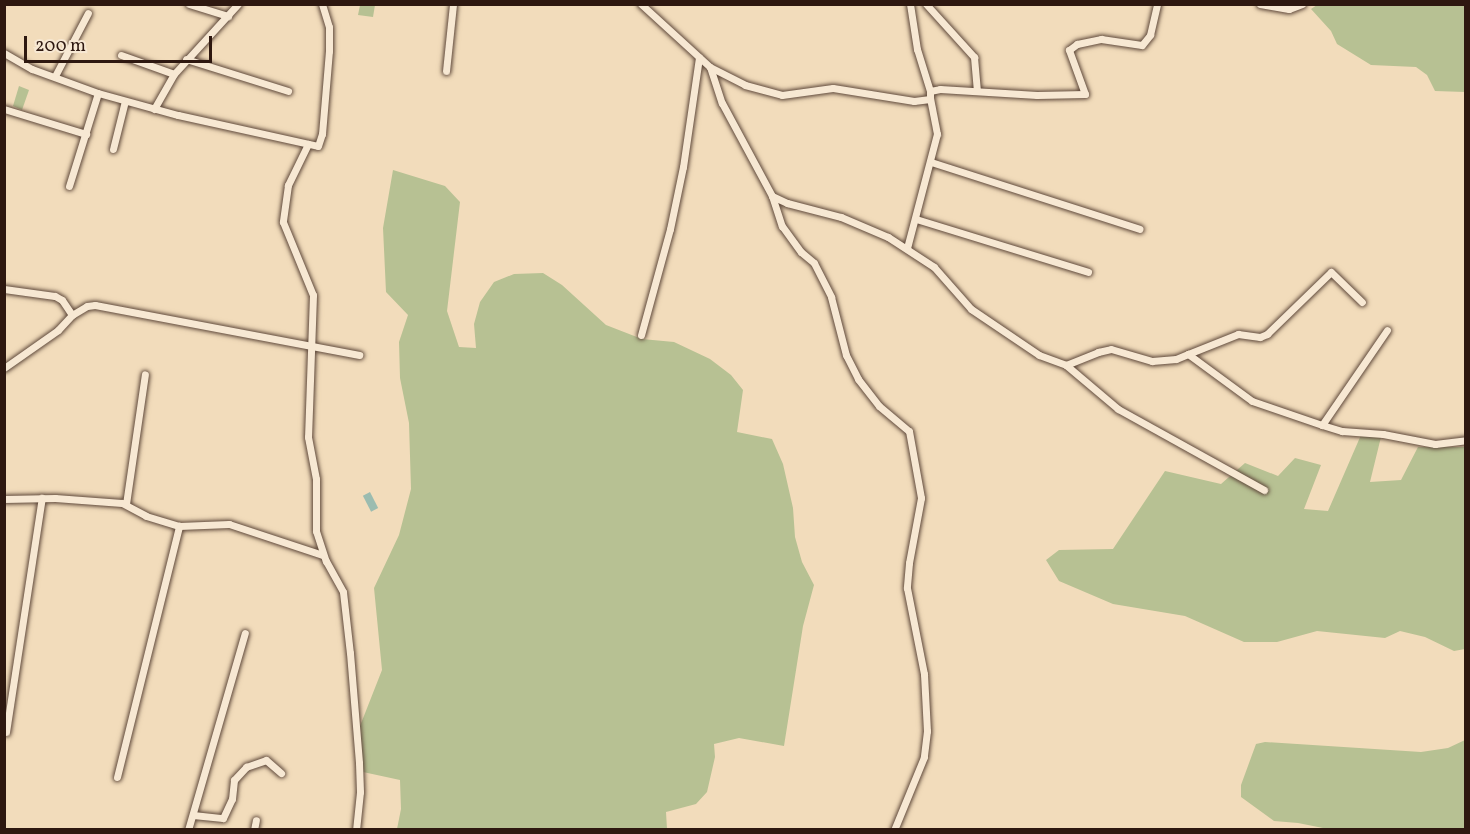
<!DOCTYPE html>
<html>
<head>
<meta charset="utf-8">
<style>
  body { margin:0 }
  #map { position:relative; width:1470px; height:834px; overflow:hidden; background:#f2dcbb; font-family:Vollkorn,serif }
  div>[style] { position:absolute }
  .green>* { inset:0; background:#b7c193 }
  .water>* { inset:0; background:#9bbcb0; transform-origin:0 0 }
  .roads { filter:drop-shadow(0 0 2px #5f493b) drop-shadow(0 0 2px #5f493b) }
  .minor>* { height:7px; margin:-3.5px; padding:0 3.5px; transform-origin:3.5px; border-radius:3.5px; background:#f7e8d3 }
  span { translate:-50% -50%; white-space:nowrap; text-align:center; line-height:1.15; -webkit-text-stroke:4.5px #f7e8d3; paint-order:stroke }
  .frame { position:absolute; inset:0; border:6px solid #2e1810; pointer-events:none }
  .scale { position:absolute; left:24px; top:36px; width:188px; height:27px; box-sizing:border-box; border:3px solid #2e1810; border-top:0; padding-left:8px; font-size:18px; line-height:21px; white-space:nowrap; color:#2e1810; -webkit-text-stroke:4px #f7e8d3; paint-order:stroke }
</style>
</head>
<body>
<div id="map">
  <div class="green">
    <div style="clip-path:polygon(360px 5px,375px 5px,373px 17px,358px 15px)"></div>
    <div style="clip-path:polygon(1317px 5px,1465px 5px,1465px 92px,1435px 91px,1427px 75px,1416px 67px,1371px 65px,1337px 44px,1331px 31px,1311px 9px)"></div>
    <div style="clip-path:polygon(19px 86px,29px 90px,22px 110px,13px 106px)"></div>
    <div style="clip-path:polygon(393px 170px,445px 186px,460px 202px,447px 311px,459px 347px,476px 348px,474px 324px,480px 302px,494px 282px,514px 274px,543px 273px,562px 285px,606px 325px,642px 339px,674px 342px,710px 359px,731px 375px,743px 390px,737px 432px,772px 439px,783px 464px,793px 508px,795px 537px,802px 562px,814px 585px,803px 626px,784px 746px,739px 738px,714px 744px,715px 757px,707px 792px,696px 804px,666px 812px,667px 829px,397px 829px,401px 809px,400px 780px,363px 772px,360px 726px,382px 670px,374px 588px,399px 535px,411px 489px,409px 423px,400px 378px,399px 342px,408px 315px,386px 292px,383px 228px)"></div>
    <div style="clip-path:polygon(1361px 435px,1381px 437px,1370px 482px,1401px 480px,1418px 447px,1465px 447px,1465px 649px,1454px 651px,1425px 637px,1400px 631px,1385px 638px,1317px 631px,1277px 642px,1244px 642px,1185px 616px,1113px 604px,1059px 581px,1046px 560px,1059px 550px,1113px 549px,1165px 471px,1221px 484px,1245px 463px,1278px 476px,1295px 458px,1321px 465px,1304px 509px,1328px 511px)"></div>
    <div style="clip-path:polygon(1465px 740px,1465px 829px,1328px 829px,1298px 823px,1274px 821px,1241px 797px,1241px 785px,1256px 744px,1265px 742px,1421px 752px,1448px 748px)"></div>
  </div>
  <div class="water">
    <div style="left:370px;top:492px;width:18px;height:8px;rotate:63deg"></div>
  </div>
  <div class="roads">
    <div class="minor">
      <div style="left:189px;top:4px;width:41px;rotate:17.1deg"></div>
      <div style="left:641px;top:4px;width:93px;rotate:42.4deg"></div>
      <div style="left:710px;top:67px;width:39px;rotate:27deg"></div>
      <div style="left:745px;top:85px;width:38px;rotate:15deg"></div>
      <div style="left:782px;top:95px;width:51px;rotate:-7.8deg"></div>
      <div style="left:833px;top:88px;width:82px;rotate:9.1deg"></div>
      <div style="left:914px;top:101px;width:16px;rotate:-7deg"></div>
      <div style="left:930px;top:99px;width:8px;rotate:-90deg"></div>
      <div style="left:930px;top:91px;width:10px;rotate:-11deg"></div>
      <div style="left:940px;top:89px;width:97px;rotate:3.5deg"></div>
      <div style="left:1037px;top:95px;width:48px;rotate:-1.2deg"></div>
      <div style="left:1085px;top:94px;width:47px;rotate:-110deg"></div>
      <div style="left:1069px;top:50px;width:10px;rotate:-37deg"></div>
      <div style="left:1077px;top:44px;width:25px;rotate:-12deg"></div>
      <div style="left:1101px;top:39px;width:41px;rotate:8.3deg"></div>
      <div style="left:1142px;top:45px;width:13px;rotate:-51deg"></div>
      <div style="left:1150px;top:35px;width:32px;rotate:-77deg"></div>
      <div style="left:910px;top:4px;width:46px;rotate:81.2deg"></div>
      <div style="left:917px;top:49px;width:44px;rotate:72.8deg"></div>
      <div style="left:926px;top:4px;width:72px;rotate:47.8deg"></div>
      <div style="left:974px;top:57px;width:34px;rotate:85deg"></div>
      <div style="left:1260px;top:4px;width:29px;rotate:10deg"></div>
      <div style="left:1289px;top:9px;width:14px;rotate:-21deg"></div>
      <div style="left:4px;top:53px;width:32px;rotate:30deg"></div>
      <div style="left:32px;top:69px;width:70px;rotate:20deg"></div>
      <div style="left:98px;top:93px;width:83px;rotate:15.4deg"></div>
      <div style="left:178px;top:115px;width:143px;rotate:12.5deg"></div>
      <div style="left:318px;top:146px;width:13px;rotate:-72deg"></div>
      <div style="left:322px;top:134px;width:83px;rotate:-85.2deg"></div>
      <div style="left:329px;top:51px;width:24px;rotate:-90deg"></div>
      <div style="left:329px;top:27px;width:24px;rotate:-107deg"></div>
      <div style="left:121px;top:55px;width:56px;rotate:19.7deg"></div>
      <div style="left:186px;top:59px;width:107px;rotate:17.4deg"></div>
      <div style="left:710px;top:67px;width:38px;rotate:72deg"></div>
      <div style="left:722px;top:103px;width:106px;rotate:61.7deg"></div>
      <div style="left:772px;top:196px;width:17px;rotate:25deg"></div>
      <div style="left:787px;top:203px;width:56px;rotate:14.5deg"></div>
      <div style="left:841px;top:217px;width:51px;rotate:23.1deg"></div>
      <div style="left:888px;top:237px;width:55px;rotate:33.1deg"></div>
      <div style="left:934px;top:267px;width:56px;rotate:48.6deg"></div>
      <div style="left:971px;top:309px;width:82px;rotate:34.1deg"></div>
      <div style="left:1039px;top:355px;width:29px;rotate:20deg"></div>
      <div style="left:1066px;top:365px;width:35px;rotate:-22deg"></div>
      <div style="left:1098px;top:352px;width:13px;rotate:-13deg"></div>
      <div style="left:1111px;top:349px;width:43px;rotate:16.3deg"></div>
      <div style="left:1152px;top:361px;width:24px;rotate:-5deg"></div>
      <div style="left:1176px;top:359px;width:13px;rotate:-23deg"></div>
      <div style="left:1188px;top:354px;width:79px;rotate:36.3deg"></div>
      <div style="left:1252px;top:401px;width:74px;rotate:18.9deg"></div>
      <div style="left:1322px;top:425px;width:21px;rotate:17deg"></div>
      <div style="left:1342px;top:431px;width:41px;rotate:4.2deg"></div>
      <div style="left:1383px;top:434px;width:53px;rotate:10.9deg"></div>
      <div style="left:1435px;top:444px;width:31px;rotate:-7deg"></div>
      <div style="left:446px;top:71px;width:67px;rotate:-84deg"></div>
      <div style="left:55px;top:76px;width:71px;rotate:-62.4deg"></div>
      <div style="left:4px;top:109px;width:86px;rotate:17deg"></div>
      <div style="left:154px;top:109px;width:40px;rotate:-60.3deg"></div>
      <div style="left:174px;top:74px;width:95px;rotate:-47.6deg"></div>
      <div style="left:308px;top:144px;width:46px;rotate:116deg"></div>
      <div style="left:288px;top:185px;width:37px;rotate:98deg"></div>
      <div style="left:283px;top:222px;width:79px;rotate:67.7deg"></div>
      <div style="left:313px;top:295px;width:142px;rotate:92deg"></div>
      <div style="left:308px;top:437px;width:43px;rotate:79.2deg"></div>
      <div style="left:316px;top:479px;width:52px;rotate:90deg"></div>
      <div style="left:316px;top:531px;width:32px;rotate:72deg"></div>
      <div style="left:326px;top:561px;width:35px;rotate:61deg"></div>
      <div style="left:343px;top:592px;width:61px;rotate:83.5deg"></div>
      <div style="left:350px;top:653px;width:110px;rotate:85.3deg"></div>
      <div style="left:359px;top:763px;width:29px;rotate:88deg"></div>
      <div style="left:360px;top:792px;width:38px;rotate:96deg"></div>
      <div style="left:113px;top:149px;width:49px;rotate:-76deg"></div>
      <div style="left:931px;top:162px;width:219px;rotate:17.8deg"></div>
      <div style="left:69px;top:186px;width:97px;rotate:-72.7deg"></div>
      <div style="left:772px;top:196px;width:32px;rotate:72deg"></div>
      <div style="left:782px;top:226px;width:32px;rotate:54deg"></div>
      <div style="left:801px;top:252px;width:17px;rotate:40deg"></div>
      <div style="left:814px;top:263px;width:38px;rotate:63deg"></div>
      <div style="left:831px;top:297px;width:60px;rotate:75.5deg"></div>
      <div style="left:846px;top:355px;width:27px;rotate:63deg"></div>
      <div style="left:858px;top:379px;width:34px;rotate:52deg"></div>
      <div style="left:879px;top:406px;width:39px;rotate:40deg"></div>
      <div style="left:909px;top:431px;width:68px;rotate:79.8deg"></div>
      <div style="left:921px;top:498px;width:66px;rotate:100.5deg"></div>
      <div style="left:909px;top:563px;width:25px;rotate:95deg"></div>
      <div style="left:907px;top:588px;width:88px;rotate:78.8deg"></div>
      <div style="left:924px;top:674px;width:57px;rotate:87deg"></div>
      <div style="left:927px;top:731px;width:26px;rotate:97deg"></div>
      <div style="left:924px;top:757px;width:79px;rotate:112.3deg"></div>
      <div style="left:916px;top:219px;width:180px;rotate:17.1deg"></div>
      <div style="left:907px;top:248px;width:118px;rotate:-75.3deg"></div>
      <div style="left:937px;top:134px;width:36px;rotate:-101deg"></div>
      <div style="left:4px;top:289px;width:51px;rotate:7.8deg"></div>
      <div style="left:55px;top:296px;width:8px;rotate:30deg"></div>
      <div style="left:62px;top:300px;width:18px;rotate:56deg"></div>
      <div style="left:641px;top:335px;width:110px;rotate:-74.7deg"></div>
      <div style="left:670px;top:229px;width:63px;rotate:-78.2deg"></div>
      <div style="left:683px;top:167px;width:111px;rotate:-81.7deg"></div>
      <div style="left:1188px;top:354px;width:54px;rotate:-21.8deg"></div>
      <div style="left:1238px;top:334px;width:22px;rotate:8deg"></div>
      <div style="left:1260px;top:337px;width:8px;rotate:-23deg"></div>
      <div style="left:1267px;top:334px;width:89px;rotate:-44.1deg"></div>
      <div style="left:1331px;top:272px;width:43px;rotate:44.1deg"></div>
      <div style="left:1066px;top:365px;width:68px;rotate:40.2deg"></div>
      <div style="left:1118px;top:409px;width:167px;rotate:29deg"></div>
      <div style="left:4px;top:368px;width:66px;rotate:-35.1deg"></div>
      <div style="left:58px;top:330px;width:21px;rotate:-47deg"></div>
      <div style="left:72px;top:315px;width:17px;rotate:-31deg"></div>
      <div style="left:87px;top:306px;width:8px;rotate:-7deg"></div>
      <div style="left:95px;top:305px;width:269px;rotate:10.7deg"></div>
      <div style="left:1322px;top:425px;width:115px;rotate:-55.6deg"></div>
      <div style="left:4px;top:499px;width:51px;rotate:-1.1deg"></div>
      <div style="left:55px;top:498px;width:67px;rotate:4.3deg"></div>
      <div style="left:122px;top:503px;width:27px;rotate:28deg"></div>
      <div style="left:146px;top:516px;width:34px;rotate:17deg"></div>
      <div style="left:179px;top:526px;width:50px;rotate:-2.3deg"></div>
      <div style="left:229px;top:524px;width:99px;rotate:18.3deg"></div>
      <div style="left:126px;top:504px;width:131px;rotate:-81.7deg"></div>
      <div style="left:6px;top:732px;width:237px;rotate:-81.3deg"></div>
      <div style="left:117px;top:777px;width:259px;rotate:-76.1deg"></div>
      <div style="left:193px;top:815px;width:30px;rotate:6deg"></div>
      <div style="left:223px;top:818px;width:21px;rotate:-65deg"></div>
      <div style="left:232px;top:799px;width:19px;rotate:-84deg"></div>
      <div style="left:234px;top:780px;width:18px;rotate:-47deg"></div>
      <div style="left:246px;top:767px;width:21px;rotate:-19deg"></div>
      <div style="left:266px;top:760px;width:20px;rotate:41deg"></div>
      <div style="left:188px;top:830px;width:205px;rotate:-73.9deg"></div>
      <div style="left:254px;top:830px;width:10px;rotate:-79deg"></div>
    </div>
  </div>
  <div class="frame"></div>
  <div class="scale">200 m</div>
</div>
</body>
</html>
